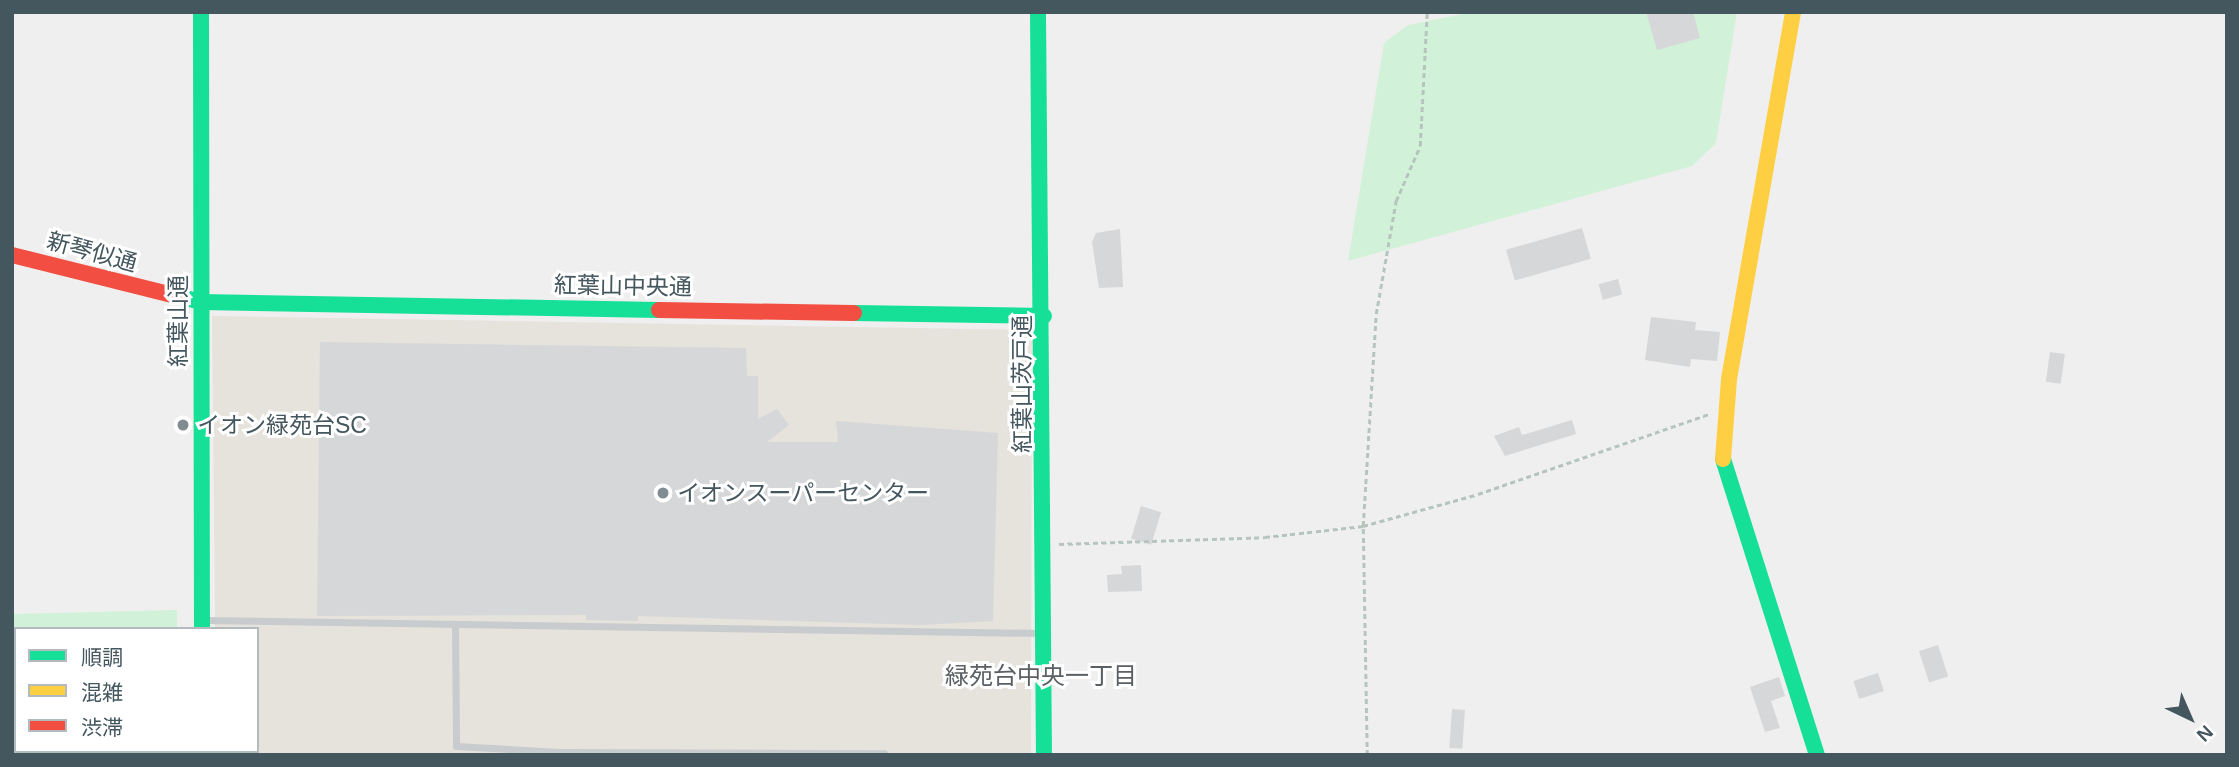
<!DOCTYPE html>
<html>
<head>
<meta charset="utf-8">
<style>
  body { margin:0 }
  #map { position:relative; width:2239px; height:767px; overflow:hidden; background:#f0efef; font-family:Helvetica,"Noto Sans JP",sans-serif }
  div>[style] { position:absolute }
  .commercial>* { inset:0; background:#e6e2dc }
  .green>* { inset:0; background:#d1f2d8 }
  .building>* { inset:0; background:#d6d7d8; transform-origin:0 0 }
  .path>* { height:2.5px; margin-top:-1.25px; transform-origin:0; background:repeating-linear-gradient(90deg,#b5c5be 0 5px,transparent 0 8.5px) }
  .lane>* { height:7px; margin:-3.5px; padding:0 3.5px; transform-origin:3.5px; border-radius:3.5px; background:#c8ccce }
  .fast>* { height:16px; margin:-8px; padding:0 8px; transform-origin:8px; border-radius:8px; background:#16e098 }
  .slow>* { height:16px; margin:-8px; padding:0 8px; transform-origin:8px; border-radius:8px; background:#ffcf43 }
  .jam>* { height:16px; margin:-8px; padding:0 8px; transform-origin:8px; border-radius:8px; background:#f24e42 }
  .dots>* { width:19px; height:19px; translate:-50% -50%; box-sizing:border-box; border:4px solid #fff; border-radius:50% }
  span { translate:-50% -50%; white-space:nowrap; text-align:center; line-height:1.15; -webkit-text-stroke:6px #fff; paint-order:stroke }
  .street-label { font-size:23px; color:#44565e }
  .poi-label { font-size:23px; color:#44565e }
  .left { translate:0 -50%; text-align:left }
  .neighbourhood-label { font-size:24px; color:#5a6064 }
  .frame { position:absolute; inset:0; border:14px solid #44565e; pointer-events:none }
  .legend { position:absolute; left:14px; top:627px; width:245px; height:126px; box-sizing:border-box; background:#fff; border:2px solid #b4bbbf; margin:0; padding:9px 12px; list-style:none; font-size:21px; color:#44565e }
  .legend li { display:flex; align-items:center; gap:14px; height:35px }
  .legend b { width:35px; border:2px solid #b4bbbf }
  .north { position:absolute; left:2155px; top:683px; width:70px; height:70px; -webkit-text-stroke:5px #fff; paint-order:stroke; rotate:136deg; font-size:19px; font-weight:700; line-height:28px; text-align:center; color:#44565e }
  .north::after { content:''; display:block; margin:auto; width:24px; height:32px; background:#44565e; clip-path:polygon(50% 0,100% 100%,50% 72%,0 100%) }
</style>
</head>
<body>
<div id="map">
  <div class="commercial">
    <div style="clip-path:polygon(212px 316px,1032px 330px,1031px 755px,216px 755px,257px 751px,257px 629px,215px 629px)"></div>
  </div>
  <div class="green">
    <div style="clip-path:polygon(1472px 12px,1737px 12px,1716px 143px,1692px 166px,1348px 261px,1384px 43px,1408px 25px)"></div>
    <div style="clip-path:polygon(177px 610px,177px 629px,16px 629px,16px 751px,180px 755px,12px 755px,12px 614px)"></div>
  </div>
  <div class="building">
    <div style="clip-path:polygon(1646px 12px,1693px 12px,1700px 38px,1657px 50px)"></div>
    <div style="left:1582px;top:228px;width:32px;height:79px;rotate:74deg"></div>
    <div style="clip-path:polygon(1120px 229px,1123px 287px,1099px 288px,1092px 242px,1096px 233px)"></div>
    <div style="left:1618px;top:279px;width:16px;height:20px;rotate:75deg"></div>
    <div style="clip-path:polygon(1651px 317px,1696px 322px,1695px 330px,1720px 332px,1717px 361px,1691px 359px,1690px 367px,1645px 360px)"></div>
    <div style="clip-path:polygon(320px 342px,746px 348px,747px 376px,758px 376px,758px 419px,777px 409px,789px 425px,767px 442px,838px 442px,836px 421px,998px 433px,993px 621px,921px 625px,638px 616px,638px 621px,586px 620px,586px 615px,317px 616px)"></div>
    <div style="left:2050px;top:352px;width:15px;height:30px;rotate:8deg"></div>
    <div style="clip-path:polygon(1572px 420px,1576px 434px,1505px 456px,1494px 436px,1519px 427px,1522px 435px)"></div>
    <div style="left:1141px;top:506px;width:21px;height:34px;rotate:17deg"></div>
    <div style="clip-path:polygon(1141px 565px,1142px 591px,1108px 592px,1107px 575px,1122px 574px,1121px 566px)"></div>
    <div style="left:1938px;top:645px;width:33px;height:20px;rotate:72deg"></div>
    <div style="left:1878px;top:673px;width:19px;height:26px;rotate:72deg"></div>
    <div style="clip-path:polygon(1779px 677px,1785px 696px,1771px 701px,1780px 728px,1765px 732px,1750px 687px)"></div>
    <div style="left:1452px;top:709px;width:13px;height:39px;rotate:4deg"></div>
  </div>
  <div class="path">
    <div style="left:1059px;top:544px;width:206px;rotate:-1.9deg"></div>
    <div style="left:1265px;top:537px;width:99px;rotate:-6.4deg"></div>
    <div style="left:1363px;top:526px;width:119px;rotate:-15.5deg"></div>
    <div style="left:1478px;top:494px;width:244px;rotate:-19.1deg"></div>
    <div style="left:54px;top:629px;width:7px"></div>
    <div style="left:12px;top:648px;width:4px;rotate:-27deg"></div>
    <div style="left:122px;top:755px;width:4px;rotate:-76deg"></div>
    <div style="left:1367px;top:755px;width:229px;rotate:-91deg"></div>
    <div style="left:1363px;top:526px;width:212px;rotate:-86.5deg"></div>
    <div style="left:1376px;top:314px;width:115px;rotate:-80deg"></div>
    <div style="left:1396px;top:201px;width:60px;rotate:-66.4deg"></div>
    <div style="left:1420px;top:146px;width:134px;rotate:-87deg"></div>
  </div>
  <div class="lane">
    <div style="left:203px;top:620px;width:837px;rotate:0.89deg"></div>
    <div style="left:455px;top:624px;width:122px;rotate:89.5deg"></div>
    <div style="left:456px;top:746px;width:103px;rotate:3.3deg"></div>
    <div style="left:559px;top:752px;width:325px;rotate:0.2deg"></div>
  </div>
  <div class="fast">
    <div style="left:201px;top:12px;width:617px;rotate:89.91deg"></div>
    <div style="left:1038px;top:12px;width:743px;rotate:89.54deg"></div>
    <div style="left:177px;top:296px;width:25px;rotate:14deg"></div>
    <div style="left:201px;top:302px;width:458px;rotate:1deg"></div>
    <div style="left:854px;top:313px;width:190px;rotate:0.9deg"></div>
    <div style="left:1723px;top:459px;width:311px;rotate:72.4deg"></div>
    <div style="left:203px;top:751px;width:4px;rotate:90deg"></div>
  </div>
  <div class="slow">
    <div style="left:1723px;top:459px;width:80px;rotate:-85.7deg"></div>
    <div style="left:1729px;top:379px;width:373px;rotate:-80.1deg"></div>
  </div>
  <div class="jam">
    <div style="left:12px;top:255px;width:170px;rotate:14deg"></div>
    <div style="left:659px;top:310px;width:195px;rotate:0.9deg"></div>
  </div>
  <div class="dots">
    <div style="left:183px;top:425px;background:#808c91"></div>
    <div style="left:663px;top:493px;background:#808c91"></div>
  </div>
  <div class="street-label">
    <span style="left:92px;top:252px;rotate:15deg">新琴似通</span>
    <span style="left:623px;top:286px;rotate:1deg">紅葉山中央通</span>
    <span style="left:178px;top:321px;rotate:-90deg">紅葉山通</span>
    <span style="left:1022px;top:384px;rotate:-90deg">紅葉山茨戸通</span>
  </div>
  <div class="poi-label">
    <span class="left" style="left:197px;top:425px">イオン緑苑台SC</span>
    <span class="left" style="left:677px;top:493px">イオンスーパーセンター</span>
  </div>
  <div class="neighbourhood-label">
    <span style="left:1041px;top:676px">緑苑台中央一丁目</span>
  </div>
  <div class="frame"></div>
  <ul class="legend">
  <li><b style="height:9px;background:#16e098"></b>順調</li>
  <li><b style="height:9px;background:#ffcf43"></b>混雑</li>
  <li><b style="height:9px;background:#f24e42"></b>渋滞</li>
  </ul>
  <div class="north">N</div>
</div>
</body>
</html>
